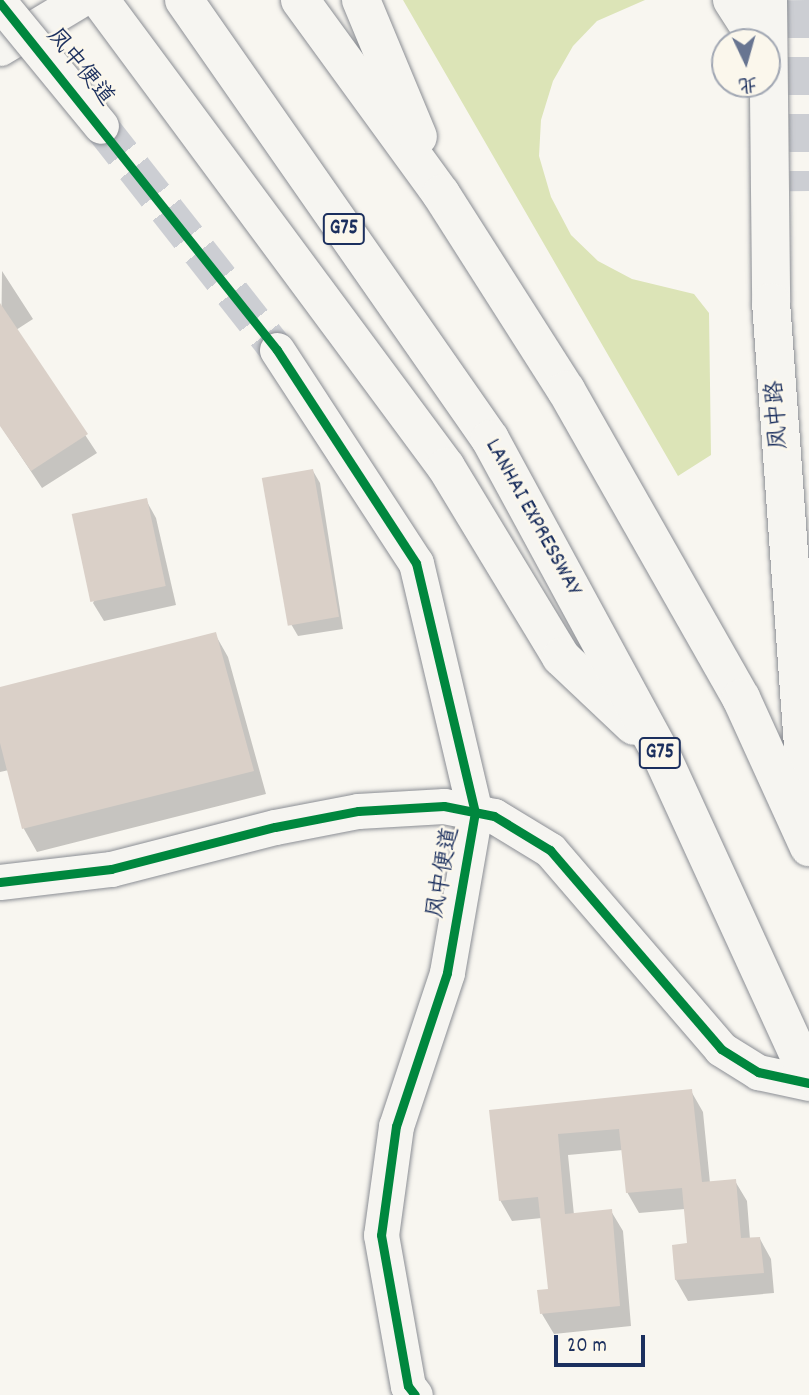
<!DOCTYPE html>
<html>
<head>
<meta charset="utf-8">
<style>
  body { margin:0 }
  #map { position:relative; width:809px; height:1395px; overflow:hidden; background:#f8f6f0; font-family:Dekko,"LXGW WenKai TC",sans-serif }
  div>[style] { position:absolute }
  .green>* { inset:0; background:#dce4b7 }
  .shadow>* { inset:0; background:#0003 }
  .building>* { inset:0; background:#dad0c8; transform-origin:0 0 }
  .street-tunnel>* { height:35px; margin-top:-17.5px; transform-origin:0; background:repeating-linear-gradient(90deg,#ccced3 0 35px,transparent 0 53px) }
  .primary-tunnel>* { height:38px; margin-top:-19px; transform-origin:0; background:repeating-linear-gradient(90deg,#ccced3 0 38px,transparent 0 57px) }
  .roads { filter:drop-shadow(0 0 2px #8b8e94) drop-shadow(0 0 2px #8b8e94) }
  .street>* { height:35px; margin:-17.5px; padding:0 17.5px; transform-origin:17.5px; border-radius:17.5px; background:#f6f5f1 }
  .secondary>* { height:38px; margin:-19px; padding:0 19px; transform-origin:19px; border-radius:19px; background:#f6f5f1 }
  .highway>* { height:38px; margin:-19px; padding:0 19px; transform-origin:19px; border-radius:19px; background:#f6f5f1 }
  .bridges { filter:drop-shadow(0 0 2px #8b8e94) drop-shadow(0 0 2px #8b8e94) }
  .street-bridge>* { height:35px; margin:-17.5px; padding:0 17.5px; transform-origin:17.5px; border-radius:17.5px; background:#f6f5f1 }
  .cycleway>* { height:9px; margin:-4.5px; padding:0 4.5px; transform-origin:4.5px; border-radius:4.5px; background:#00873e }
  span { translate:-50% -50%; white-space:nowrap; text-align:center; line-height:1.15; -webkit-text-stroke:5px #fbf7ec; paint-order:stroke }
  .shield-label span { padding:2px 5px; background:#fbf7ec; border:2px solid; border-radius:5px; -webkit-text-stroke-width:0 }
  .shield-label { font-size:21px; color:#1b2f5e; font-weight:700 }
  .street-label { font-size:23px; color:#1b2f5e }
  .north { position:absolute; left:711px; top:28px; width:70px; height:70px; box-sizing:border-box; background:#fbf7ec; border:2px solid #a1a7b3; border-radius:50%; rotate:175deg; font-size:19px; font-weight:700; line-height:28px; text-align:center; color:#1b2f5e }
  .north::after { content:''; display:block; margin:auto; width:24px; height:32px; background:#687591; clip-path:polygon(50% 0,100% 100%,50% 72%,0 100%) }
  .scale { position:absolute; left:554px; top:1335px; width:91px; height:32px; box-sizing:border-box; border:4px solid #1b2f5e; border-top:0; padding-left:9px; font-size:21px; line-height:24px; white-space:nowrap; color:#1b2f5e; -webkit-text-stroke:5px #fbf7ec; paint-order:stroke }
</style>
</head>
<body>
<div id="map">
  <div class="green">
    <div style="clip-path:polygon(403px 0,645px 0,597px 21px,573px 46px,553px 81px,541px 120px,539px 156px,551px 197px,571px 235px,598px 261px,632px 279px,694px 294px,709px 313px,711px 455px,678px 476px)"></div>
  </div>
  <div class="shadow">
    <div style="clip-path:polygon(2px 271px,33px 319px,16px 330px,97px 453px,42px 488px,0 425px)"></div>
    <div style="clip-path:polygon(313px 471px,320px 483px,343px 629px,298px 636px,291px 624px)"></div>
    <div style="clip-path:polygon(146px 500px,156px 518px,176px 605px,104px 621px,93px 603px)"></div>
    <div style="clip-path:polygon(215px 634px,228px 657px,266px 794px,37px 852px,24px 829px,9px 770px,0 772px,0 689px)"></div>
    <div style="clip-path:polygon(691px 1091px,703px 1112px,710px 1183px,735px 1181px,747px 1201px,750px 1239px,760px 1239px,771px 1259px,774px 1293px,688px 1301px,676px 1280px,673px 1246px,689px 1245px,685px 1209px,639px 1213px,627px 1192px,623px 1150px,568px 1155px,574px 1215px,611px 1211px,623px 1231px,631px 1326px,554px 1334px,542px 1314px,550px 1291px,542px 1218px,512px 1221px,500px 1200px,491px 1111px)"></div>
  </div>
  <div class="building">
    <div style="clip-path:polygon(0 303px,88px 434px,31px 471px,0 426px)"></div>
    <div style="left:313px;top:469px;width:150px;height:52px;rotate:80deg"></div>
    <div style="left:147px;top:498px;width:90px;height:77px;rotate:78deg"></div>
    <div style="clip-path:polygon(216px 632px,254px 771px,22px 829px,0 743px,0 687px)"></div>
    <div style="clip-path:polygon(692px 1089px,702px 1182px,736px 1179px,741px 1238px,760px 1237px,764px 1273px,675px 1280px,672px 1245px,687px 1243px,682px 1188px,626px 1193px,619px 1129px,558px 1134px,565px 1214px,612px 1209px,620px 1306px,540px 1314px,537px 1290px,548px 1289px,538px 1197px,499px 1201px,489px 1110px)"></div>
  </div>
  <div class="street-tunnel">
    <div style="left:101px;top:126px;width:285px;rotate:51.8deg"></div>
  </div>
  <div class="primary-tunnel">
    <div style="left:806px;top:0;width:191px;rotate:89.1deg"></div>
  </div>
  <div class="roads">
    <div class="street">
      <div style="left:0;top:48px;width:93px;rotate:-31deg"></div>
      <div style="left:277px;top:350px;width:254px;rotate:56.9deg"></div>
      <div style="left:416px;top:563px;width:256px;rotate:76.7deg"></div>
      <div style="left:475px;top:812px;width:163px;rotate:99.9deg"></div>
      <div style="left:447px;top:973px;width:161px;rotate:108.4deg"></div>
      <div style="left:396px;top:1126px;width:110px;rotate:97.8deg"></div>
      <div style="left:381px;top:1235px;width:153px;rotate:79.9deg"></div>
      <div style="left:408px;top:1386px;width:11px;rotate:52deg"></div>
      <div style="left:0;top:882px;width:112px;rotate:-6.7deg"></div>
      <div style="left:111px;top:869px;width:169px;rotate:-14.4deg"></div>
      <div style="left:275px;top:827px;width:85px;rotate:-10.9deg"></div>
      <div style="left:358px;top:811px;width:86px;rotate:-3.3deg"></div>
      <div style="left:444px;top:806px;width:51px;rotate:11.3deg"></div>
      <div style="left:494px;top:816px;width:66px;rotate:31.3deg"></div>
      <div style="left:550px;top:850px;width:262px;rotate:49.3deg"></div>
      <div style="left:721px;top:1049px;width:44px;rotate:31.9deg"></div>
      <div style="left:758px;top:1072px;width:52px;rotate:12.2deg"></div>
    </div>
    <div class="secondary">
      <div style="left:732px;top:0;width:50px;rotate:57.3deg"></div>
      <div style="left:768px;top:0;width:302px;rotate:89.4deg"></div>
      <div style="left:771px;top:302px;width:528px;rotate:85.88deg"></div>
    </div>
    <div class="highway">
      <div style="left:100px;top:0;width:581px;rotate:53.47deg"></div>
      <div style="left:446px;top:467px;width:222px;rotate:58.8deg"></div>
      <div style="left:561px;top:657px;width:100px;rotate:43.4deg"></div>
      <div style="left:184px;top:0;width:535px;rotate:55.12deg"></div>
      <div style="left:490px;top:439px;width:354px;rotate:61.5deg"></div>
      <div style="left:659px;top:750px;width:360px;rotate:65.4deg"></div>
      <div style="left:300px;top:0;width:240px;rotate:54deg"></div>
      <div style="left:441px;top:194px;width:232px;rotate:57.5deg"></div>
      <div style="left:566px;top:390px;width:354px;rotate:60.4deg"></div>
      <div style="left:741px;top:698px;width:164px;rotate:65.5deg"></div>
      <div style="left:361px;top:0;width:148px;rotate:67.4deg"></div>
    </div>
  </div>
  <div class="bridges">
    <div class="street-bridge">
      <div style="left:0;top:3px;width:159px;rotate:50.6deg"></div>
    </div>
  </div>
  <div class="cycleway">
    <div style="left:0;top:3px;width:444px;rotate:51.4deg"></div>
    <div style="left:277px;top:350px;width:254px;rotate:56.9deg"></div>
    <div style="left:416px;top:563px;width:256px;rotate:76.7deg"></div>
    <div style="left:475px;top:812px;width:163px;rotate:99.9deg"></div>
    <div style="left:447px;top:973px;width:161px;rotate:108.4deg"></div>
    <div style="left:396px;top:1126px;width:110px;rotate:97.8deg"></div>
    <div style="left:381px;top:1235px;width:153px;rotate:79.9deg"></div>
    <div style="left:408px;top:1386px;width:11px;rotate:52deg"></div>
    <div style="left:0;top:882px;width:112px;rotate:-6.7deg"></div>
    <div style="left:111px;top:869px;width:169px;rotate:-14.4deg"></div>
    <div style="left:275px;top:827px;width:85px;rotate:-10.9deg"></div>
    <div style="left:358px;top:811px;width:86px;rotate:-3.3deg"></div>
    <div style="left:444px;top:806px;width:51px;rotate:11.3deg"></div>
    <div style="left:494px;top:816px;width:66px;rotate:31.3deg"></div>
    <div style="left:550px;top:850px;width:262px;rotate:49.3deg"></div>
    <div style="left:721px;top:1049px;width:44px;rotate:31.9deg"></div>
    <div style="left:758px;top:1072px;width:52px;rotate:12.2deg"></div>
  </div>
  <div class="shield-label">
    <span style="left:344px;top:229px">G75</span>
    <span style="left:660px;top:753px">G75</span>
  </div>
  <div class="street-label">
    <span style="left:79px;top:68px;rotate:51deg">凤中便道</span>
    <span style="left:779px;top:415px;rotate:-94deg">凤中路</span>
    <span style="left:532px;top:518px;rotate:61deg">LANHAI EXPRESSWAY</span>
    <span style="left:445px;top:873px;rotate:-80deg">凤中便道</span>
  </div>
  <div class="north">北</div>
  <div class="scale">20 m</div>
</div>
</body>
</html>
